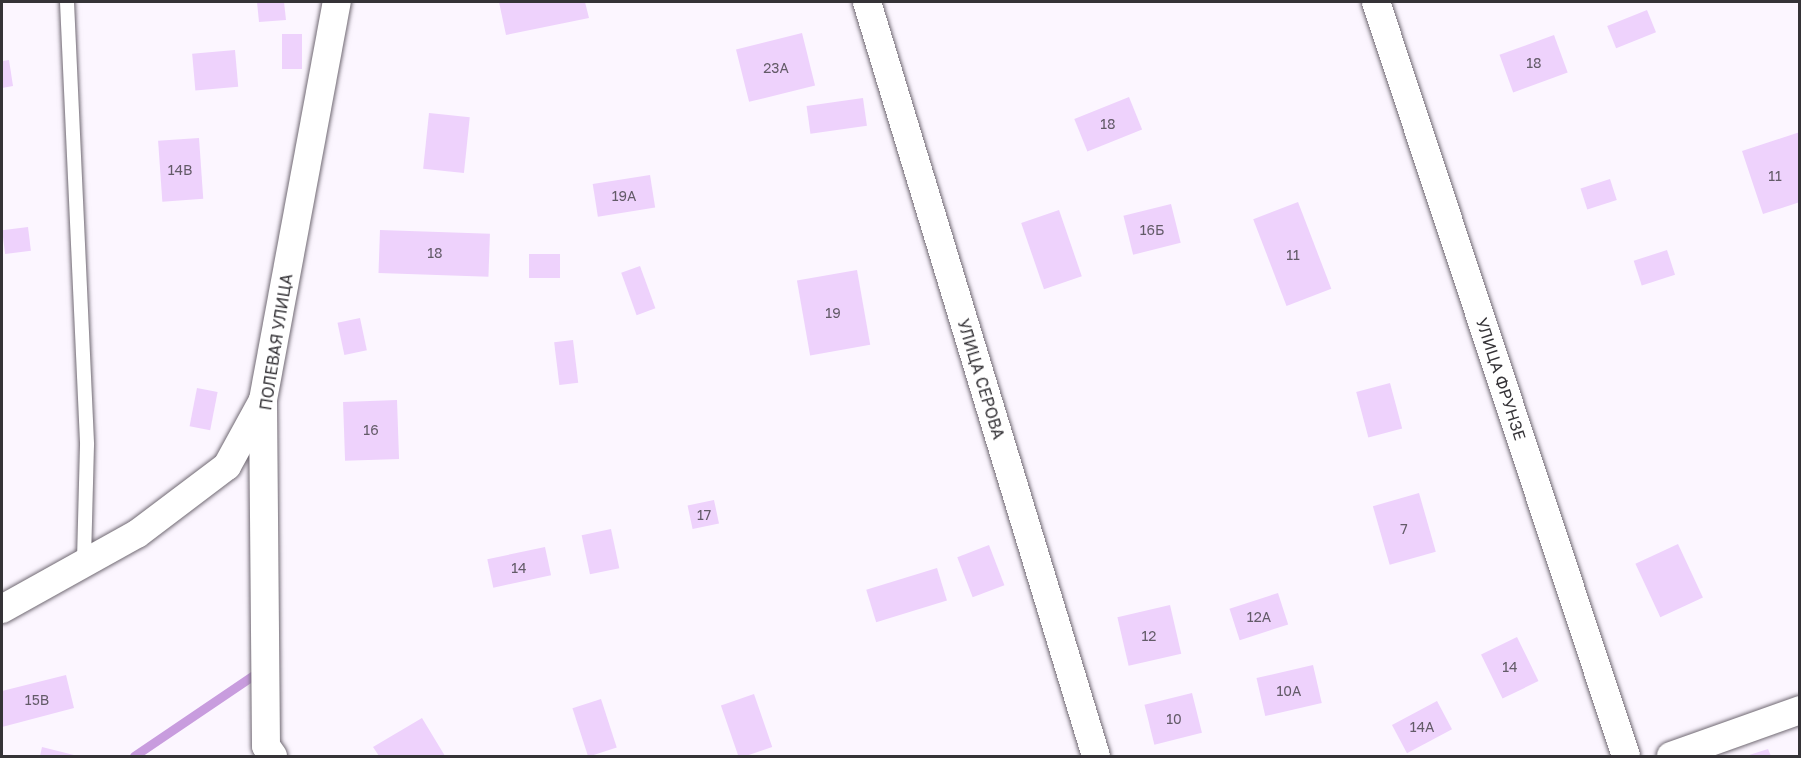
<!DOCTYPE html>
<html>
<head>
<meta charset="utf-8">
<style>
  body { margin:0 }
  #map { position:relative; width:1801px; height:758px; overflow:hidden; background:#fcf6ff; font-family:"Golos Text",sans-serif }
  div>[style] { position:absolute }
  .stream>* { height:9px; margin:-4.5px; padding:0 4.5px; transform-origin:4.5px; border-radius:4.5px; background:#c89cde }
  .building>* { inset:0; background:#eed2fc; transform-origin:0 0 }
  .roads { filter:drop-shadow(0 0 2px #706973) drop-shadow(0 0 2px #706973) }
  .lane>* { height:14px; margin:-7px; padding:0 7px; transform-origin:7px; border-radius:7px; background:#fff }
  .street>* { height:28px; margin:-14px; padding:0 14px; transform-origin:14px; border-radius:14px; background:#fff }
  span { translate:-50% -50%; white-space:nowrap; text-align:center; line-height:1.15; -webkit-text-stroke:5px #fff; paint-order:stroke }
  .number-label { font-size:14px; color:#635b68 }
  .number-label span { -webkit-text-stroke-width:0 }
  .street-label { font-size:16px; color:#353337 }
  .frame { position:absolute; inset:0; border:3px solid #353337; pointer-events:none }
</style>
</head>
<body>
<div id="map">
  <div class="stream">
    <div style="left:134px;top:756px;width:153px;rotate:-34.1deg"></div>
  </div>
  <div class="building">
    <div style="clip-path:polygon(257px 2px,284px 2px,286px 20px,259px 22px)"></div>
    <div style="clip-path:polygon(499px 2px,585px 2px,589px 18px,506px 35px)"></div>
    <div style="left:1647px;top:10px;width:24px;height:43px;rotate:68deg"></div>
    <div style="left:802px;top:33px;width:54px;height:68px;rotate:76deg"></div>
    <div style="left:282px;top:34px;width:20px;height:35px"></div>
    <div style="left:1554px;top:35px;width:40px;height:58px;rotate:70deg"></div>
    <div style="left:235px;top:50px;width:37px;height:43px;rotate:85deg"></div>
    <div style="clip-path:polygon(9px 60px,13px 86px,2px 88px,2px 61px)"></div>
    <div style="left:1129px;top:97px;width:35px;height:59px;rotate:68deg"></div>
    <div style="left:863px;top:98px;width:28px;height:57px;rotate:82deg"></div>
    <div style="left:429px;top:113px;width:41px;height:56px;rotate:6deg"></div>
    <div style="clip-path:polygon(1800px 132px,1800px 202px,1763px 214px,1742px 151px)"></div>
    <div style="left:199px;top:138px;width:61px;height:41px;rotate:86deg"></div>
    <div style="left:650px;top:175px;width:33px;height:58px;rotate:81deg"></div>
    <div style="left:1610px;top:179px;width:22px;height:31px;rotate:72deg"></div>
    <div style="left:1298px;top:202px;width:93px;height:48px;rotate:69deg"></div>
    <div style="left:1171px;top:204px;width:40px;height:49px;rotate:76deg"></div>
    <div style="left:1059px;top:210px;width:70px;height:40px;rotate:71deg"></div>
    <div style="left:28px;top:227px;width:24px;height:26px;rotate:83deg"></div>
    <div style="left:380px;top:230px;width:110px;height:43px;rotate:2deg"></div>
    <div style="left:1667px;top:250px;width:26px;height:35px;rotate:72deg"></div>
    <div style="left:529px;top:254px;width:31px;height:24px"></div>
    <div style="left:640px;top:266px;width:45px;height:20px;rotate:70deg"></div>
    <div style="left:857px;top:270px;width:76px;height:61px;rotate:80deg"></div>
    <div style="left:360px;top:318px;width:33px;height:23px;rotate:78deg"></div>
    <div style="left:573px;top:340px;width:43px;height:19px;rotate:83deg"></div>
    <div style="left:1390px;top:383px;width:47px;height:35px;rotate:75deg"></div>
    <div style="left:197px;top:388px;width:21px;height:39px;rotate:11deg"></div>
    <div style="left:397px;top:400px;width:59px;height:54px;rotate:88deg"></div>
    <div style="left:1419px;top:493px;width:61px;height:48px;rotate:74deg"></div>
    <div style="left:714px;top:500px;width:24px;height:27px;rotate:78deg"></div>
    <div style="left:611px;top:529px;width:40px;height:30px;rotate:78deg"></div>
    <div style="left:1678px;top:544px;width:59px;height:47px;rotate:65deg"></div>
    <div style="left:989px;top:545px;width:43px;height:34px;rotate:69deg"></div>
    <div style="left:545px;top:547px;width:29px;height:59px;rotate:78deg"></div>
    <div style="left:937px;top:568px;width:34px;height:74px;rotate:73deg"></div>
    <div style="left:1278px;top:593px;width:33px;height:51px;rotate:72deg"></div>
    <div style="left:1170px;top:605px;width:50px;height:54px;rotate:77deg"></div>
    <div style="left:1517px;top:637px;width:49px;height:40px;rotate:64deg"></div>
    <div style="left:1313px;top:665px;width:39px;height:58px;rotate:77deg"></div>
    <div style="clip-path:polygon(66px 675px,74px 708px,2px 727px,2px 691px)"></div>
    <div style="left:1192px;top:693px;width:41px;height:49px;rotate:76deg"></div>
    <div style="left:754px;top:694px;width:56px;height:35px;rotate:71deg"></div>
    <div style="left:601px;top:699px;width:51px;height:30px;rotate:72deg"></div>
    <div style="left:1437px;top:701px;width:32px;height:51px;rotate:62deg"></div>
    <div style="clip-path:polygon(422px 718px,445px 756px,379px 756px,373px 747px)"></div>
    <div style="clip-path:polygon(42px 747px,78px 756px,40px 756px)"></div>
    <div style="clip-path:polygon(1768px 749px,1771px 756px,1746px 756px)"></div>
  </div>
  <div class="roads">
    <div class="lane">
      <div style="left:67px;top:2px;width:443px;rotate:87.4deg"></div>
      <div style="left:87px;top:445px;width:117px;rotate:91.5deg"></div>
    </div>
    <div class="street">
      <div style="left:867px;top:2px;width:788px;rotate:73.11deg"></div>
      <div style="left:1376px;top:2px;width:794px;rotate:71.66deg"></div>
      <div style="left:2px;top:609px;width:154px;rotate:-29.1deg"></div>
      <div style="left:137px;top:534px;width:113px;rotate:-37.1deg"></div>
      <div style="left:227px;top:466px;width:73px;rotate:-61.3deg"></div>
      <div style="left:273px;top:756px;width:12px;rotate:-125deg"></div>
      <div style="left:266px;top:746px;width:346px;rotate:-90.5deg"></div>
      <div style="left:263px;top:400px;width:405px;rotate:-79.5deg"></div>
      <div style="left:1671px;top:756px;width:137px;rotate:-19.6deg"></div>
    </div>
  </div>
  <div class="number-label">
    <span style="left:1534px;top:63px">18</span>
    <span style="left:776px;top:68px">23А</span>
    <span style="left:1108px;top:124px">18</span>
    <span style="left:180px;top:170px">14В</span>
    <span style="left:1775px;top:176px">11</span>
    <span style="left:624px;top:196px">19А</span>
    <span style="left:1152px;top:230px">16Б</span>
    <span style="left:435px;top:253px">18</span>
    <span style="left:1293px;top:255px">11</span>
    <span style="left:833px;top:313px">19</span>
    <span style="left:371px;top:430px">16</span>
    <span style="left:704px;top:515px">17</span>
    <span style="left:1404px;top:529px">7</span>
    <span style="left:519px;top:568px">14</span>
    <span style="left:1259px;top:617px">12А</span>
    <span style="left:1149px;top:636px">12</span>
    <span style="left:1510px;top:667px">14</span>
    <span style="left:1289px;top:691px">10А</span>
    <span style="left:37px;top:700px">15В</span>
    <span style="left:1174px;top:719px">10</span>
    <span style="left:1422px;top:727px">14А</span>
  </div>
  <div class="street-label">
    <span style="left:276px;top:342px;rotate:-81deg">ПОЛЕВАЯ УЛИЦА</span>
    <span style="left:981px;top:379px;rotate:73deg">УЛИЦА СЕРОВА</span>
    <span style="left:1501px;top:379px;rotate:72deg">УЛИЦА ФРУНЗЕ</span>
  </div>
  <div class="frame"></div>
</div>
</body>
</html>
